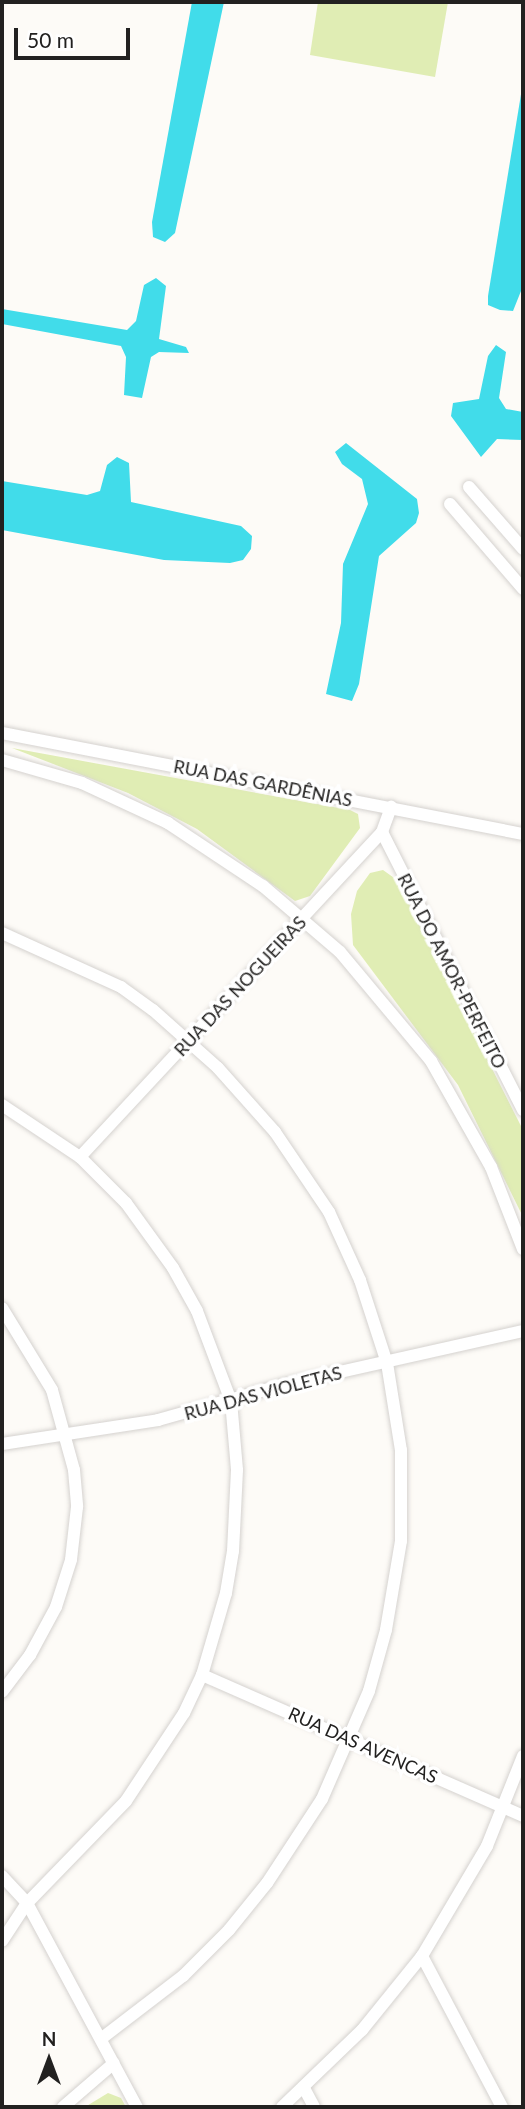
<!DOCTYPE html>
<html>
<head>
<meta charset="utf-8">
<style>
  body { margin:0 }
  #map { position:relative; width:525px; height:2109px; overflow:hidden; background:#fdfbf7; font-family:Lato,sans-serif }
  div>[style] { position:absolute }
  .green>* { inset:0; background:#e0edb4 }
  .water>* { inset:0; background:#41dcea }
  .roads { filter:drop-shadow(0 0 2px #d5d2cf) drop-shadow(0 0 2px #d5d2cf) }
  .street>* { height:12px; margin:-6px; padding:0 6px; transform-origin:6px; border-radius:6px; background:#fff }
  span { translate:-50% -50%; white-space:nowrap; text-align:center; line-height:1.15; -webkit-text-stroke:7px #fff; paint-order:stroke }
  .street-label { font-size:18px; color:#222120 }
  .frame { position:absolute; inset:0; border:4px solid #222120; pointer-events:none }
  .north { position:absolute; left:14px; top:2025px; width:70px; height:70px; -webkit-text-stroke:5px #fff; paint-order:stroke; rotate:0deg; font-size:19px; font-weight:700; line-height:28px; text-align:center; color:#222120 }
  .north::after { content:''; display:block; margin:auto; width:24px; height:32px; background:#222120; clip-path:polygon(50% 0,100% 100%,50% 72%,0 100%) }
  .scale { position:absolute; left:14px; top:28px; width:116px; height:32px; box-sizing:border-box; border:4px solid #222120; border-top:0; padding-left:9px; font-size:21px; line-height:24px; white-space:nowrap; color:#222120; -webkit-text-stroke:5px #fff; paint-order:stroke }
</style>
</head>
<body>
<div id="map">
  <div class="green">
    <div style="clip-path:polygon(318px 2px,448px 2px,435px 77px,310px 55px)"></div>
    <div style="clip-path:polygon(12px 748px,350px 810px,358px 814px,360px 828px,310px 896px,295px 901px,197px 829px,128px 793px)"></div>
    <div style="clip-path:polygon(383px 870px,397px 880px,523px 1130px,523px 1217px,458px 1085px,353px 945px,351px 914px,357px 891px,370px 873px)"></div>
    <div style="clip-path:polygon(108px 2093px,121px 2098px,126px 2107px,85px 2107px)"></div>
  </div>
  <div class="water">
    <div style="clip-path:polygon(192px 2px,224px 2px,175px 233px,165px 242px,153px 237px,152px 222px)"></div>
    <div style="clip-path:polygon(523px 82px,523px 286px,513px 311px,500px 310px,488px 305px,488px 296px)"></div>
    <div style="clip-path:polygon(156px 278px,166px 286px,159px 339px,186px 347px,189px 353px,159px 352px,151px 357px,142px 398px,124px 395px,126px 357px,121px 346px,2px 324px,2px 309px,127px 330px,136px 321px,144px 285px)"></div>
    <div style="clip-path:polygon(496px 345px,506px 352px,499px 398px,506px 409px,523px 412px,523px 440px,497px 439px,481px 457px,451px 416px,453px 403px,479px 399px,488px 356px)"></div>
    <div style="clip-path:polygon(346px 443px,417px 499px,419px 513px,416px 523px,379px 556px,359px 684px,352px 701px,326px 694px,341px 623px,343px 564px,368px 504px,362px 479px,342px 464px,335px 452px)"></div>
    <div style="clip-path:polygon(117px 457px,129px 463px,131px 502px,241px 526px,252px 536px,251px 549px,243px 560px,230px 563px,164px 560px,2px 530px,2px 481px,87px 495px,100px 491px,107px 465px)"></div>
  </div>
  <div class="roads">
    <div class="street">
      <div style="left:469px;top:487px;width:82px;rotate:48.9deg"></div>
      <div style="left:450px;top:504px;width:112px;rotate:49.3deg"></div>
      <div style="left:2px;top:733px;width:531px;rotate:10.97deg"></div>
      <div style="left:2px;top:760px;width:83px;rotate:16deg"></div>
      <div style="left:82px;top:783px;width:95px;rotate:24.9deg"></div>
      <div style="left:168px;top:823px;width:114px;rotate:33.6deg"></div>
      <div style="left:263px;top:886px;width:101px;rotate:40.6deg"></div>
      <div style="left:340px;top:952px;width:142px;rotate:50.1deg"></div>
      <div style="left:431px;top:1061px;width:122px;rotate:60.5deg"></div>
      <div style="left:491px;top:1167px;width:88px;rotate:68.7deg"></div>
      <div style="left:382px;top:832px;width:312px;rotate:63.1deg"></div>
      <div style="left:2px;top:933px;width:131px;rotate:24.4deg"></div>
      <div style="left:121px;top:987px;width:39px;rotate:36deg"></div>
      <div style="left:153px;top:1010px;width:87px;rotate:41.7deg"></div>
      <div style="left:218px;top:1068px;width:86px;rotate:48.3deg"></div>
      <div style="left:275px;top:1132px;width:97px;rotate:56deg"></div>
      <div style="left:329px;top:1212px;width:75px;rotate:65.5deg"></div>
      <div style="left:360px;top:1280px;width:87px;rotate:72deg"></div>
      <div style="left:387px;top:1363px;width:88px;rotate:80.9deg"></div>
      <div style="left:401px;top:1450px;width:91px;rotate:90deg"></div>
      <div style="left:401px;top:1541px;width:90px;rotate:99.6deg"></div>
      <div style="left:386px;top:1630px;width:63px;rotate:105.6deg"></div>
      <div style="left:369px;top:1691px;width:118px;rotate:113.5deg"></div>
      <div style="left:322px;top:1799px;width:100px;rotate:123.2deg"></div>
      <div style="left:267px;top:1883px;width:60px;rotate:129deg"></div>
      <div style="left:229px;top:1930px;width:65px;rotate:135deg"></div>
      <div style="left:183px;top:1976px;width:103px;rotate:142.5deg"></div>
      <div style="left:2px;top:1105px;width:94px;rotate:33.7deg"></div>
      <div style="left:80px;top:1157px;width:65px;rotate:45deg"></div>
      <div style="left:126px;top:1203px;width:80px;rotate:54.1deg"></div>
      <div style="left:173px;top:1268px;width:49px;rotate:60.8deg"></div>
      <div style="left:197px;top:1311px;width:96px;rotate:69.3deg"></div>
      <div style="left:231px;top:1401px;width:69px;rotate:85deg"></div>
      <div style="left:237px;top:1470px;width:81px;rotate:92.8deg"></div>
      <div style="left:233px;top:1551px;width:43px;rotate:99.5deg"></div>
      <div style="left:226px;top:1593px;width:85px;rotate:106.3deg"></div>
      <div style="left:202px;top:1675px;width:42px;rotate:115.3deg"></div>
      <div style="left:184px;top:1713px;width:105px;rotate:123.4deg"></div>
      <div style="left:126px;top:1801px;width:142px;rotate:134.1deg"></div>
      <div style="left:27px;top:1903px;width:45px;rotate:123.3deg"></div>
      <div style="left:80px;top:1157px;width:444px;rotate:-47.1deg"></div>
      <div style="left:382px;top:832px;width:27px;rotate:-70deg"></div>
      <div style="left:2px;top:1308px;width:96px;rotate:58.6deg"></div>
      <div style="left:52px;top:1390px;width:83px;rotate:74.6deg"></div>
      <div style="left:74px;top:1470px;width:37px;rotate:85deg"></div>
      <div style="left:77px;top:1507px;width:53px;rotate:96.5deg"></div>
      <div style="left:71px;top:1560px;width:49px;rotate:107.7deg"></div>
      <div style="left:56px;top:1607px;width:55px;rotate:118.4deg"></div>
      <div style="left:30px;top:1655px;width:46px;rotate:127.1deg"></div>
      <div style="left:2px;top:1444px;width:158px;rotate:-8.7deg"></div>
      <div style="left:158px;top:1420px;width:133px;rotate:-15.7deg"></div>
      <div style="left:286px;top:1384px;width:243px;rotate:-12.6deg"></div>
      <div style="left:202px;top:1675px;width:351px;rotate:23.7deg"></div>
      <div style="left:2px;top:1876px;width:37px;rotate:47deg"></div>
      <div style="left:27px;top:1903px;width:232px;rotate:61.7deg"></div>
      <div style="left:422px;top:1956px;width:171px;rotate:62.1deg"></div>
      <div style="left:304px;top:2088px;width:21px;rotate:62deg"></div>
      <div style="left:63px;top:2107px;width:67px;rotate:-40.8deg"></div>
      <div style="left:282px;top:2107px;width:111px;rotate:-43.9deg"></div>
      <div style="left:362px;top:2030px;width:95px;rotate:-51deg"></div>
      <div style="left:422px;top:1956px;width:128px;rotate:-59.4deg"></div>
      <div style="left:487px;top:1846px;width:97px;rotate:-68.2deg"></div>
    </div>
  </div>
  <div class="street-label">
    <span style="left:263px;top:783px;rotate:11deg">RUA DAS GARDÊNIAS</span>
    <span style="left:452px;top:971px;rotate:63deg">RUA DO AMOR-PERFEITO</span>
    <span style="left:240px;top:986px;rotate:-47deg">RUA DAS NOGUEIRAS</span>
    <span style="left:263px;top:1393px;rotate:-15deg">RUA DAS VIOLETAS</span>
    <span style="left:363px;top:1745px;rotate:24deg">RUA DAS AVENCAS</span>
  </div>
  <div class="frame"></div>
  <div class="north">N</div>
  <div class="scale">50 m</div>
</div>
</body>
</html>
